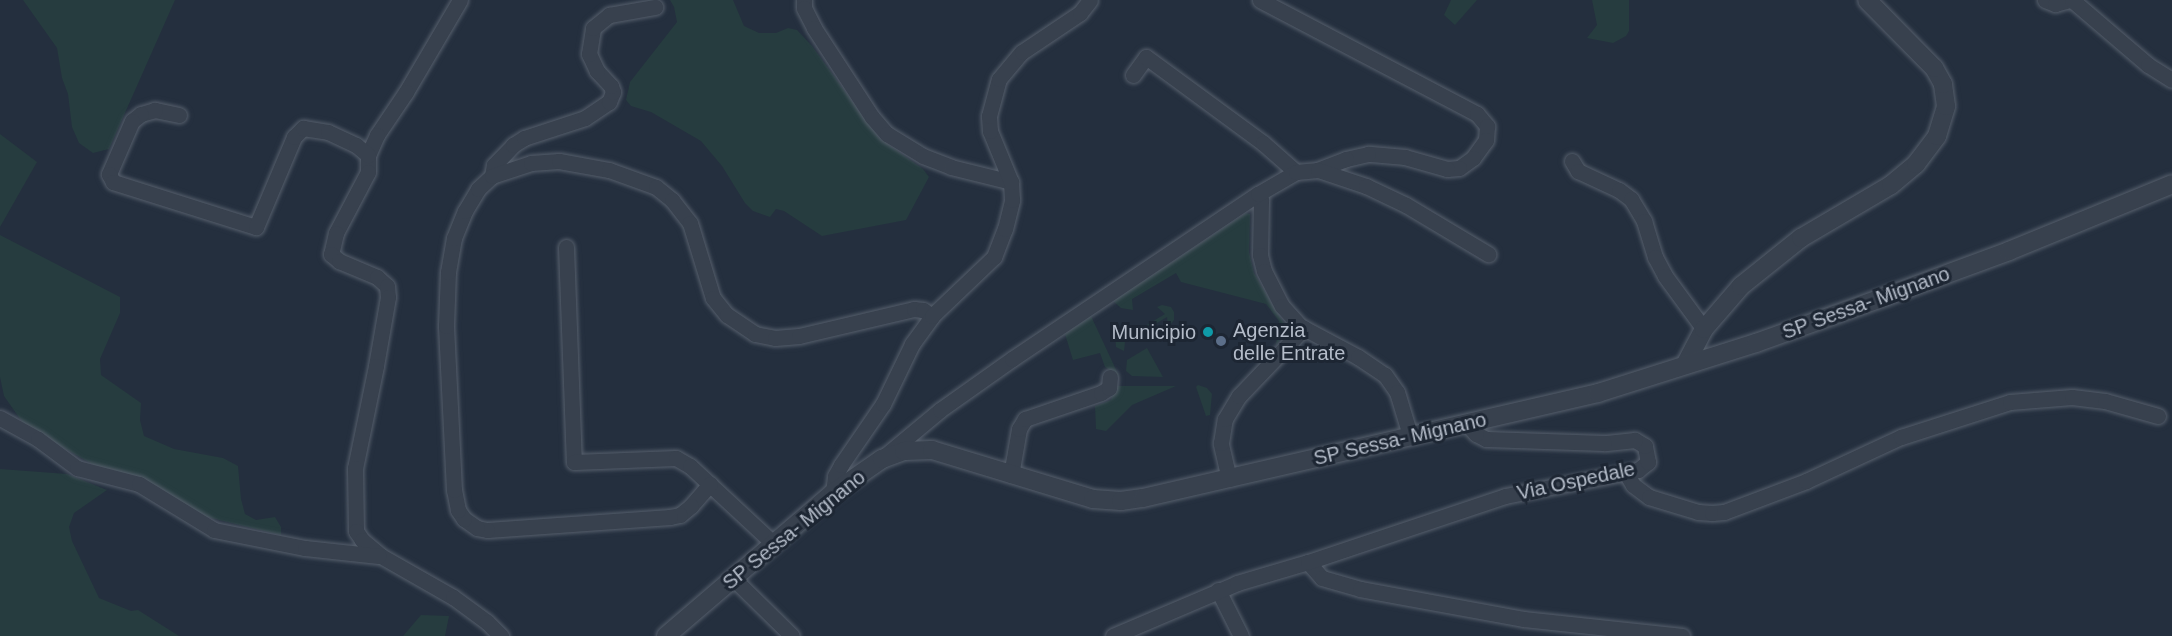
<!DOCTYPE html>
<html>
<head>
<meta charset="utf-8">
<style>
  body { margin:0 }
  #map { position:relative; width:2172px; height:636px; overflow:hidden; background:#242f3e; font-family:Helvetica,sans-serif }
  div>[style] { position:absolute }
  .green>* { inset:0; background:#263c3f }
  .roads { filter:drop-shadow(0 0 2px #565f6c) drop-shadow(0 0 2px #565f6c) }
  .minor>* { height:15px; margin:-7.5px; padding:0 7.5px; transform-origin:7.5px; border-radius:7.5px; background:#38414e }
  .tertiary>* { height:18px; margin:-9px; padding:0 9px; transform-origin:9px; border-radius:9px; background:#38414e }
  .dots>* { width:16px; height:16px; translate:-50% -50%; box-sizing:border-box; border:3px solid #1d2633; border-radius:50% }
  span { translate:-50% -50%; white-space:nowrap; text-align:center; line-height:1.15; -webkit-text-stroke:6px #1d2633; paint-order:stroke }
  .street-label { font-size:20px; color:#b4bcc9 }
  .poi-label { font-size:20px; color:#b4bcc9 }
  .left { translate:0 -50%; text-align:left }
  .right { translate:-100% -50%; text-align:right }
</style>
</head>
<body>
<div id="map">
  <div class="green">
    <div style="clip-path:polygon(23px 0,175px 0,109px 149px,93px 153px,79px 143px,72px 127px,68px 94px,62px 78px,57px 48px)"></div>
    <div style="clip-path:polygon(670px 0,733px 0,744px 26px,759px 33px,776px 33px,788px 28px,797px 30px,812px 46px,879px 138px,923px 169px,929px 177px,906px 220px,822px 236px,784px 211px,776px 209px,770px 217px,753px 211px,745px 203px,722px 166px,701px 141px,651px 112px,631px 106px,626px 100px,630px 82px,677px 22px,674px 7px)"></div>
    <div style="clip-path:polygon(1451px 0,1477px 0,1455px 25px,1444px 15px)"></div>
    <div style="clip-path:polygon(1592px 0,1629px 0,1629px 31px,1626px 36px,1613px 43px,1587px 38px,1597px 25px)"></div>
    <div style="clip-path:polygon(0 134px,37px 162px,0 227px)"></div>
    <div style="clip-path:polygon(1246px 213px,1250px 214px,1249px 252px,1254px 273px,1288px 330px,1276px 345px,1279px 321px,1266px 304px,1181px 282px,1176px 273px,1132px 299px,1133px 310px,1121px 308px,1113px 301px)"></div>
    <div style="clip-path:polygon(0 235px,120px 297px,120px 313px,100px 359px,101px 375px,141px 403px,140px 420px,144px 436px,174px 449px,223px 458px,238px 466px,241px 499px,245px 514px,256px 520px,275px 517px,281px 527px,281px 535px,195px 514px,94px 465px,25px 426px,4px 396px,0 377px)"></div>
    <div style="clip-path:polygon(1162px 305px,1171px 307px,1174px 312px,1174px 320px,1171px 324px,1168px 326px,1167px 317px,1125px 342px,1124px 351px,1116px 347px,1115px 334px,1123px 339px,1165px 314px,1157px 307px)"></div>
    <div style="clip-path:polygon(1091px 316px,1119px 376px,1105px 367px,1100px 353px,1073px 360px,1065px 334px)"></div>
    <div style="clip-path:polygon(1147px 348px,1163px 377px,1132px 376px,1126px 371px,1127px 360px)"></div>
    <div style="clip-path:polygon(1198px 385px,1207px 388px,1212px 394px,1210px 415px,1206px 416px,1196px 387px)"></div>
    <div style="clip-path:polygon(1116px 386px,1176px 386px,1132px 405px,1106px 431px,1096px 429px,1095px 406px,1111px 400px)"></div>
    <div style="clip-path:polygon(0 469px,67px 474px,107px 490px,74px 513px,69px 527px,72px 541px,99px 598px,131px 611px,138px 610px,179px 636px,0 636px)"></div>
    <div style="clip-path:polygon(421px 615px,449px 616px,445px 636px,403px 636px)"></div>
  </div>
  <div class="roads">
    <div class="minor">
      <div style="left:460px;top:0;width:107px;rotate:120.4deg"></div>
      <div style="left:406px;top:92px;width:52px;rotate:124deg"></div>
      <div style="left:377px;top:135px;width:22px;rotate:114deg"></div>
      <div style="left:368px;top:155px;width:17px;rotate:90deg"></div>
      <div style="left:368px;top:172px;width:69px;rotate:117.7deg"></div>
      <div style="left:336px;top:233px;width:22px;rotate:103deg"></div>
      <div style="left:331px;top:254px;width:11px;rotate:41deg"></div>
      <div style="left:339px;top:261px;width:41px;rotate:22.8deg"></div>
      <div style="left:377px;top:277px;width:13px;rotate:42deg"></div>
      <div style="left:387px;top:286px;width:11px;rotate:85deg"></div>
      <div style="left:388px;top:297px;width:70px;rotate:99.9deg"></div>
      <div style="left:376px;top:366px;width:104px;rotate:101.6deg"></div>
      <div style="left:355px;top:468px;width:63px;rotate:89.1deg"></div>
      <div style="left:356px;top:531px;width:11px;rotate:56deg"></div>
      <div style="left:362px;top:540px;width:25px;rotate:40deg"></div>
      <div style="left:381px;top:556px;width:83px;rotate:29.7deg"></div>
      <div style="left:453px;top:597px;width:42px;rotate:36.3deg"></div>
      <div style="left:487px;top:622px;width:20px;rotate:45deg"></div>
      <div style="left:804px;top:0;width:8px;rotate:90deg"></div>
      <div style="left:804px;top:8px;width:22px;rotate:63deg"></div>
      <div style="left:814px;top:28px;width:106px;rotate:56.9deg"></div>
      <div style="left:872px;top:117px;width:23px;rotate:49deg"></div>
      <div style="left:887px;top:134px;width:42px;rotate:31.4deg"></div>
      <div style="left:923px;top:156px;width:30px;rotate:21deg"></div>
      <div style="left:951px;top:167px;width:62px;rotate:14deg"></div>
      <div style="left:1260px;top:0;width:245px;rotate:27.7deg"></div>
      <div style="left:1477px;top:114px;width:16px;rotate:50deg"></div>
      <div style="left:1487px;top:126px;width:14px;rotate:94deg"></div>
      <div style="left:1486px;top:140px;width:22px;rotate:126deg"></div>
      <div style="left:1473px;top:158px;width:17px;rotate:144deg"></div>
      <div style="left:1459px;top:168px;width:12px;rotate:175deg"></div>
      <div style="left:1447px;top:169px;width:44px;rotate:-164.1deg"></div>
      <div style="left:1405px;top:157px;width:37px;rotate:-175deg"></div>
      <div style="left:1368px;top:154px;width:23px;rotate:167deg"></div>
      <div style="left:1346px;top:159px;width:30px;rotate:159deg"></div>
      <div style="left:2045px;top:0;width:11px;rotate:22deg"></div>
      <div style="left:2055px;top:4px;width:16px;rotate:-15deg"></div>
      <div style="left:2072px;top:0;width:100px;rotate:40.5deg"></div>
      <div style="left:2148px;top:65px;width:28px;rotate:32deg"></div>
      <div style="left:1133px;top:75px;width:22px;rotate:-54deg"></div>
      <div style="left:1146px;top:57px;width:145px;rotate:36.3deg"></div>
      <div style="left:1263px;top:143px;width:44px;rotate:41.3deg"></div>
      <div style="left:179px;top:115px;width:25px;rotate:-168deg"></div>
      <div style="left:155px;top:110px;width:15px;rotate:164deg"></div>
      <div style="left:141px;top:114px;width:11px;rotate:142deg"></div>
      <div style="left:132px;top:121px;width:58px;rotate:113.5deg"></div>
      <div style="left:109px;top:174px;width:9px;rotate:63deg"></div>
      <div style="left:113px;top:182px;width:150px;rotate:17.5deg"></div>
      <div style="left:256px;top:227px;width:98px;rotate:-67.1deg"></div>
      <div style="left:294px;top:137px;width:13px;rotate:-45deg"></div>
      <div style="left:303px;top:128px;width:25px;rotate:9deg"></div>
      <div style="left:328px;top:132px;width:31px;rotate:25deg"></div>
      <div style="left:356px;top:145px;width:16px;rotate:40deg"></div>
      <div style="left:1572px;top:161px;width:12px;rotate:59deg"></div>
      <div style="left:1578px;top:171px;width:45px;rotate:24.9deg"></div>
      <div style="left:1619px;top:190px;width:15px;rotate:37deg"></div>
      <div style="left:1631px;top:199px;width:26px;rotate:59deg"></div>
      <div style="left:1644px;top:221px;width:38px;rotate:73deg"></div>
      <div style="left:1655px;top:257px;width:21px;rotate:62deg"></div>
      <div style="left:1665px;top:276px;width:66px;rotate:53.7deg"></div>
      <div style="left:492px;top:176px;width:11px;rotate:-80deg"></div>
      <div style="left:494px;top:165px;width:28px;rotate:-46deg"></div>
      <div style="left:513px;top:145px;width:13px;rotate:-32deg"></div>
      <div style="left:524px;top:138px;width:64px;rotate:-18.2deg"></div>
      <div style="left:585px;top:118px;width:29px;rotate:-34deg"></div>
      <div style="left:609px;top:102px;width:11px;rotate:-68deg"></div>
      <div style="left:613px;top:92px;width:6px;rotate:-108deg"></div>
      <div style="left:611px;top:86px;width:21px;rotate:-133deg"></div>
      <div style="left:597px;top:71px;width:19px;rotate:-115deg"></div>
      <div style="left:589px;top:54px;width:26px;rotate:-81deg"></div>
      <div style="left:593px;top:28px;width:21px;rotate:-39deg"></div>
      <div style="left:609px;top:15px;width:47px;rotate:-9.9deg"></div>
      <div style="left:1258px;top:194px;width:7px;rotate:63deg"></div>
      <div style="left:1261px;top:200px;width:55px;rotate:91deg"></div>
      <div style="left:1260px;top:255px;width:16px;rotate:76deg"></div>
      <div style="left:1264px;top:271px;width:39px;rotate:63deg"></div>
      <div style="left:1282px;top:306px;width:27px;rotate:48deg"></div>
      <div style="left:1300px;top:326px;width:66px;rotate:28.1deg"></div>
      <div style="left:1358px;top:357px;width:32px;rotate:34deg"></div>
      <div style="left:1385px;top:375px;width:21px;rotate:55deg"></div>
      <div style="left:1397px;top:392px;width:45px;rotate:73.2deg"></div>
      <div style="left:566px;top:247px;width:215px;rotate:87.9deg"></div>
      <div style="left:574px;top:462px;width:102px;rotate:-2.2deg"></div>
      <div style="left:676px;top:458px;width:16px;rotate:30deg"></div>
      <div style="left:690px;top:466px;width:115px;rotate:42.9deg"></div>
      <div style="left:0;top:418px;width:43px;rotate:28.9deg"></div>
      <div style="left:38px;top:439px;width:49px;rotate:36.6deg"></div>
      <div style="left:77px;top:468px;width:64px;rotate:14.5deg"></div>
      <div style="left:139px;top:484px;width:88px;rotate:31.5deg"></div>
      <div style="left:214px;top:530px;width:93px;rotate:11.2deg"></div>
      <div style="left:305px;top:548px;width:74px;rotate:6.2deg"></div>
      <div style="left:886px;top:455px;width:70px;rotate:-39.8deg"></div>
      <div style="left:940px;top:410px;width:88px;rotate:-35.3deg"></div>
      <div style="left:1012px;top:359px;width:296px;rotate:-33.9deg"></div>
      <div style="left:1258px;top:194px;width:44px;rotate:-30.1deg"></div>
      <div style="left:1296px;top:172px;width:22px;rotate:-5deg"></div>
      <div style="left:1318px;top:170px;width:51px;rotate:18.4deg"></div>
      <div style="left:1366px;top:186px;width:44px;rotate:25.4deg"></div>
      <div style="left:1406px;top:205px;width:96px;rotate:30.9deg"></div>
      <div style="left:1626px;top:473px;width:14px;rotate:60deg"></div>
      <div style="left:1633px;top:485px;width:20px;rotate:37deg"></div>
      <div style="left:1649px;top:497px;width:51px;rotate:17deg"></div>
      <div style="left:1698px;top:512px;width:14px;rotate:4deg"></div>
      <div style="left:1712px;top:513px;width:12px;rotate:-5deg"></div>
      <div style="left:1724px;top:512px;width:88px;rotate:-20.7deg"></div>
      <div style="left:1806px;top:481px;width:105px;rotate:-24.9deg"></div>
      <div style="left:1901px;top:437px;width:114px;rotate:-17.8deg"></div>
      <div style="left:2010px;top:402px;width:62px;rotate:-4.6deg"></div>
      <div style="left:2072px;top:397px;width:33px;rotate:7deg"></div>
      <div style="left:2105px;top:401px;width:55px;rotate:15.8deg"></div>
      <div style="left:1011px;top:475px;width:47px;rotate:-80.1deg"></div>
      <div style="left:1019px;top:429px;width:12px;rotate:-59deg"></div>
      <div style="left:1025px;top:419px;width:80px;rotate:-18.9deg"></div>
      <div style="left:1101px;top:393px;width:9px;rotate:-32deg"></div>
      <div style="left:1109px;top:388px;width:11px;rotate:-85deg"></div>
      <div style="left:1229px;top:479px;width:37px;rotate:-103deg"></div>
      <div style="left:1221px;top:443px;width:24px;rotate:-81deg"></div>
      <div style="left:1225px;top:419px;width:27px;rotate:-59deg"></div>
      <div style="left:1239px;top:396px;width:94px;rotate:-46.3deg"></div>
      <div style="left:710px;top:484px;width:29px;rotate:131deg"></div>
      <div style="left:691px;top:506px;width:14px;rotate:141deg"></div>
      <div style="left:680px;top:515px;width:10px;rotate:169deg"></div>
      <div style="left:670px;top:517px;width:183px;rotate:175.9deg"></div>
      <div style="left:487px;top:530px;width:10px;rotate:-169deg"></div>
      <div style="left:477px;top:528px;width:16px;rotate:-145deg"></div>
      <div style="left:464px;top:519px;width:11px;rotate:-124deg"></div>
      <div style="left:458px;top:510px;width:20px;rotate:-101deg"></div>
      <div style="left:454px;top:490px;width:164px;rotate:-92.8deg"></div>
      <div style="left:446px;top:326px;width:54px;rotate:-87.9deg"></div>
      <div style="left:448px;top:272px;width:35px;rotate:-80deg"></div>
      <div style="left:454px;top:238px;width:29px;rotate:-68deg"></div>
      <div style="left:465px;top:211px;width:26px;rotate:-59deg"></div>
      <div style="left:478px;top:189px;width:19px;rotate:-43deg"></div>
      <div style="left:492px;top:176px;width:41px;rotate:-18.4deg"></div>
      <div style="left:531px;top:163px;width:28px;rotate:-4deg"></div>
      <div style="left:559px;top:161px;width:51px;rotate:10.2deg"></div>
      <div style="left:609px;top:170px;width:50px;rotate:19.9deg"></div>
      <div style="left:656px;top:187px;width:21px;rotate:39deg"></div>
      <div style="left:672px;top:200px;width:29px;rotate:52deg"></div>
      <div style="left:690px;top:223px;width:78px;rotate:73deg"></div>
      <div style="left:713px;top:298px;width:22px;rotate:51deg"></div>
      <div style="left:727px;top:315px;width:34px;rotate:34deg"></div>
      <div style="left:755px;top:334px;width:20px;rotate:11deg"></div>
      <div style="left:775px;top:338px;width:24px;rotate:-5deg"></div>
      <div style="left:799px;top:336px;width:118px;rotate:-13.2deg"></div>
      <div style="left:914px;top:309px;width:9px;rotate:6deg"></div>
      <div style="left:923px;top:310px;width:11px;rotate:34deg"></div>
      <div style="left:833px;top:493px;width:17px;rotate:-83deg"></div>
      <div style="left:835px;top:476px;width:13px;rotate:-61deg"></div>
      <div style="left:841px;top:465px;width:74px;rotate:-55.5deg"></div>
      <div style="left:883px;top:404px;width:67px;rotate:-64.2deg"></div>
      <div style="left:912px;top:344px;width:34px;rotate:-54deg"></div>
      <div style="left:932px;top:316px;width:86px;rotate:-43.6deg"></div>
      <div style="left:994px;top:257px;width:30px;rotate:-69deg"></div>
      <div style="left:1005px;top:229px;width:30px;rotate:-76deg"></div>
      <div style="left:1012px;top:200px;width:18px;rotate:-93deg"></div>
      <div style="left:1011px;top:182px;width:55px;rotate:-112.4deg"></div>
      <div style="left:990px;top:131px;width:15px;rotate:-94deg"></div>
      <div style="left:989px;top:116px;width:38px;rotate:-75deg"></div>
      <div style="left:999px;top:79px;width:35px;rotate:-50deg"></div>
      <div style="left:1022px;top:52px;width:70px;rotate:-33.9deg"></div>
      <div style="left:1080px;top:13px;width:16px;rotate:-52deg"></div>
      <div style="left:1308px;top:562px;width:21px;rotate:49deg"></div>
      <div style="left:1322px;top:578px;width:40px;rotate:16deg"></div>
      <div style="left:1360px;top:589px;width:167px;rotate:10.4deg"></div>
      <div style="left:1524px;top:619px;width:159px;rotate:6.1deg"></div>
      <div style="left:734px;top:579px;width:81px;rotate:44.5deg"></div>
      <div style="left:1218px;top:590px;width:51px;rotate:63.4deg"></div>
      <div style="left:1113px;top:636px;width:135px;rotate:-23.1deg"></div>
      <div style="left:1237px;top:583px;width:74px;rotate:-16.5deg"></div>
      <div style="left:1308px;top:562px;width:208px;rotate:-18.5deg"></div>
      <div style="left:1505px;top:496px;width:136px;rotate:-11.1deg"></div>
      <div style="left:1638px;top:470px;width:13px;rotate:-39deg"></div>
      <div style="left:1648px;top:462px;width:16px;rotate:-101deg"></div>
      <div style="left:1645px;top:446px;width:12px;rotate:-149deg"></div>
      <div style="left:1635px;top:440px;width:31px;rotate:174deg"></div>
      <div style="left:1604px;top:443px;width:118px;rotate:-178.1deg"></div>
      <div style="left:1486px;top:439px;width:11px;rotate:-153deg"></div>
      <div style="left:1476px;top:434px;width:15px;rotate:-132deg"></div>
    </div>
    <div class="tertiary">
      <div style="left:1685px;top:365px;width:41px;rotate:-62.2deg"></div>
      <div style="left:1704px;top:329px;width:57px;rotate:-49.3deg"></div>
      <div style="left:1741px;top:286px;width:77px;rotate:-38.7deg"></div>
      <div style="left:1801px;top:238px;width:104px;rotate:-30.5deg"></div>
      <div style="left:1891px;top:185px;width:33px;rotate:-40deg"></div>
      <div style="left:1916px;top:164px;width:35px;rotate:-53deg"></div>
      <div style="left:1937px;top:136px;width:31px;rotate:-73deg"></div>
      <div style="left:1946px;top:106px;width:22px;rotate:-98deg"></div>
      <div style="left:1943px;top:84px;width:18px;rotate:-119deg"></div>
      <div style="left:1934px;top:68px;width:95px;rotate:-134.6deg"></div>
      <div style="left:666px;top:636px;width:220px;rotate:-40.6deg"></div>
      <div style="left:833px;top:493px;width:60px;rotate:-34.8deg"></div>
      <div style="left:882px;top:459px;width:23px;rotate:-20deg"></div>
      <div style="left:904px;top:451px;width:28px;rotate:-2deg"></div>
      <div style="left:932px;top:450px;width:168px;rotate:16.9deg"></div>
      <div style="left:1093px;top:499px;width:28px;rotate:4deg"></div>
      <div style="left:1121px;top:501px;width:22px;rotate:-8deg"></div>
      <div style="left:1143px;top:498px;width:467px;rotate:-13deg"></div>
      <div style="left:1598px;top:393px;width:166px;rotate:-17.6deg"></div>
      <div style="left:1756px;top:343px;width:139px;rotate:-19.7deg"></div>
      <div style="left:1887px;top:296px;width:130px;rotate:-20.2deg"></div>
      <div style="left:2009px;top:251px;width:176px;rotate:-22.3deg"></div>
    </div>
  </div>
  <div class="dots">
    <div style="left:1208px;top:332px;background:#0f9aa8"></div>
    <div style="left:1221px;top:341px;background:#5c6f8a"></div>
  </div>
  <div class="street-label">
    <span style="left:1866px;top:303px;rotate:-20deg">SP Sessa- Mignano</span>
    <span style="left:1400px;top:439px;rotate:-13deg">SP Sessa- Mignano</span>
    <span style="left:1576px;top:481px;rotate:-12deg">Via Ospedale</span>
    <span style="left:794px;top:530px;rotate:-39deg">SP Sessa- Mignano</span>
  </div>
  <div class="poi-label">
    <span class="left" style="left:1233px;top:342px">Agenzia<br>delle Entrate</span>
    <span class="right" style="left:1196px;top:332px">Municipio</span>
  </div>
</div>
</body>
</html>
